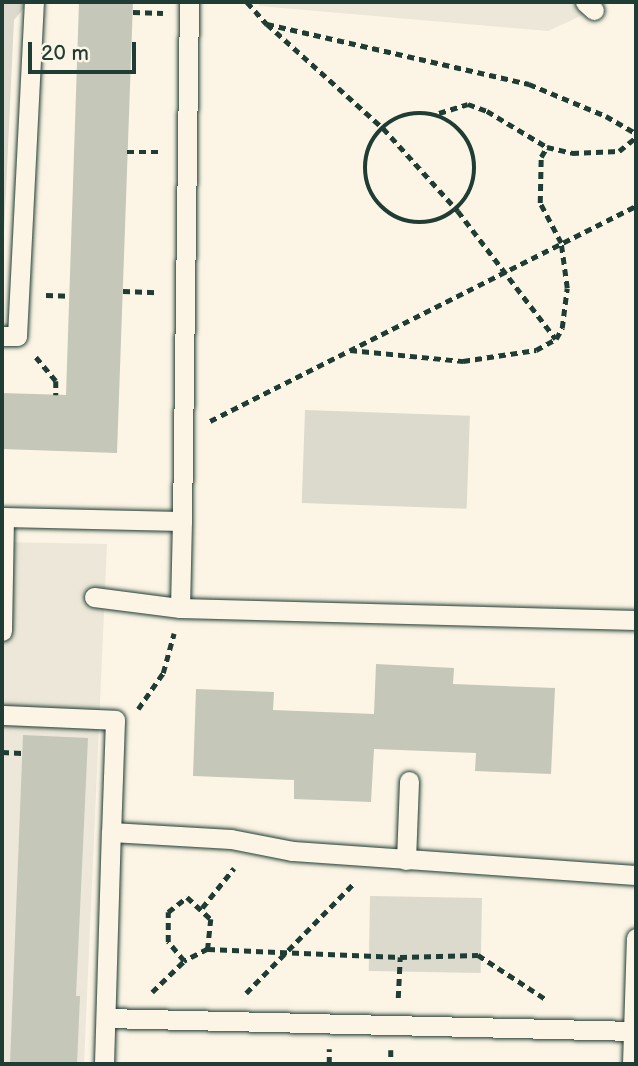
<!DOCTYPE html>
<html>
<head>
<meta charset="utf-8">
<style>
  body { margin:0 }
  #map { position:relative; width:638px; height:1066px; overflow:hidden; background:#fcf5e5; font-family:"Balsamiq Sans",sans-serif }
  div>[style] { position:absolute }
  .built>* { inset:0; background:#ece7d8 }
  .green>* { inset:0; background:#dcdacc; transform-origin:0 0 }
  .building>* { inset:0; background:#c5c7b9 }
  .path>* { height:4.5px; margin-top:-2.25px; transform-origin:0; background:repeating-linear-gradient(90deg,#1f3d34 0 7px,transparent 0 12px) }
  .path>.ring { margin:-2.25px; padding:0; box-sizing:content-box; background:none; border:4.5px solid #1f3d34; border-radius:50% }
  .roads { filter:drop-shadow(0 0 2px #1f3d34) drop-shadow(0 0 2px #1f3d34) }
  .lane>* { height:19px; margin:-9.5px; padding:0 9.5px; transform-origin:9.5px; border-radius:9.5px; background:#fcf5e5 }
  span { translate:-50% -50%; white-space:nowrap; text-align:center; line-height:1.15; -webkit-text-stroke:5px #fcf5e5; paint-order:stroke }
  .frame { position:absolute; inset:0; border:4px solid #1f3d34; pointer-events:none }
  .scale { position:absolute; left:28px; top:42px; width:108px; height:32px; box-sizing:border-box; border:4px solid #1f3d34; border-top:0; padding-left:9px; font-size:21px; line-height:24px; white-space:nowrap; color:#1f3d34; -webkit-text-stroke:5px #fcf5e5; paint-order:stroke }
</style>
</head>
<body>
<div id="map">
  <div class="built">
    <div style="clip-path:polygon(259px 2px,611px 2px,548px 31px,259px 6px)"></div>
    <div style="clip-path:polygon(2px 542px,107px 544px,84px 1064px,2px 1064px)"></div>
  </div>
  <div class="green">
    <div style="clip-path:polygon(2px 2px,24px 2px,24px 8px,14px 20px,2px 275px)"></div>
    <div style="left:305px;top:410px;width:165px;height:93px;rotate:2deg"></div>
    <div style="left:370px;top:896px;width:112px;height:75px;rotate:1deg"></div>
  </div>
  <div class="building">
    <div style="clip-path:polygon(79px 2px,133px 2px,117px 453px,2px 449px,2px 393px,66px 395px)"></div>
    <div style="clip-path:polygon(376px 664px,454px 668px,453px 684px,555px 688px,551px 774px,475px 771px,476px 753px,374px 749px,371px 802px,294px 799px,294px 780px,193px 776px,196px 689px,274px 692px,273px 710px,374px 714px)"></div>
    <div style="clip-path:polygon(23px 735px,88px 738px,76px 996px,80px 996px,77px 1064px,10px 1064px)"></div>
  </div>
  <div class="path">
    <div style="left:247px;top:2px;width:30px;rotate:48deg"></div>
    <div style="left:267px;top:24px;width:269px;rotate:12.9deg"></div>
    <div style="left:529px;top:84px;width:83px;rotate:22.6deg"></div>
    <div style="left:606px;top:116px;width:34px;rotate:30deg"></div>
    <div style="left:133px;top:12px;width:30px;rotate:2deg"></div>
    <div style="left:267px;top:24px;width:156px;rotate:41.9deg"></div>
    <div style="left:383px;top:128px;width:112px;rotate:47.9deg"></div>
    <div style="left:458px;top:211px;width:161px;rotate:52.6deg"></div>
    <div class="ring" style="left:365px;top:113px;width:105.5px;height:105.5px"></div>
    <div style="left:439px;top:113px;width:30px;rotate:-17deg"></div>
    <div style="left:468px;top:104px;width:20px;rotate:20deg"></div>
    <div style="left:487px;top:111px;width:70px;rotate:31deg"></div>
    <div style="left:547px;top:147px;width:26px;rotate:13deg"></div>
    <div style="left:572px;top:153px;width:47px;rotate:-2.4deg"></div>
    <div style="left:619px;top:151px;width:22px;rotate:-39deg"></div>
    <div style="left:127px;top:152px;width:34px"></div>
    <div style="left:123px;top:291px;width:34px;rotate:2deg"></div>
    <div style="left:46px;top:295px;width:23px;rotate:2deg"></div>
    <div style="left:350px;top:350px;width:114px;rotate:5.6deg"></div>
    <div style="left:463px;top:361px;width:74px;rotate:-8.6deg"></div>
    <div style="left:536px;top:350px;width:23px;rotate:-29deg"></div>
    <div style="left:556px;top:339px;width:13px;rotate:-61deg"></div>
    <div style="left:562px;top:328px;width:40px;rotate:-82.9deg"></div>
    <div style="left:567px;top:288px;width:45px;rotate:-97.6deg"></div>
    <div style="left:561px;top:243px;width:45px;rotate:-117.7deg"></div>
    <div style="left:540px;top:203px;width:46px;rotate:-88.8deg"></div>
    <div style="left:541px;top:157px;width:12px;rotate:-59deg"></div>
    <div style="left:36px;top:357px;width:31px;rotate:50deg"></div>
    <div style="left:56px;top:381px;width:14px;rotate:90deg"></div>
    <div style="left:210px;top:421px;width:477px;rotate:-26.8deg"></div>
    <div style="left:138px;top:709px;width:44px;rotate:-55.2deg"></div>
    <div style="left:163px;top:673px;width:41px;rotate:-74.6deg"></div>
    <div style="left:2px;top:752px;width:20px;rotate:3deg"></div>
    <div style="left:187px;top:897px;width:33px;rotate:43deg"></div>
    <div style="left:211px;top:919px;width:30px;rotate:96deg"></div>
    <div style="left:208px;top:949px;width:27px;rotate:153deg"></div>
    <div style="left:184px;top:961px;width:25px;rotate:-130deg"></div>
    <div style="left:168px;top:942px;width:30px;rotate:-90deg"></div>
    <div style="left:168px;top:912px;width:24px;rotate:-38deg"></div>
    <div style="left:202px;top:908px;width:51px;rotate:-51.3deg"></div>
    <div style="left:208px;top:949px;width:192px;rotate:2.4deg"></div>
    <div style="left:400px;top:957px;width:78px;rotate:-1.5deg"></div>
    <div style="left:478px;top:955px;width:82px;rotate:33.1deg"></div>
    <div style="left:152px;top:992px;width:45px;rotate:-44.1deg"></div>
    <div style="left:246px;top:993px;width:153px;rotate:-45.5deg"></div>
    <div style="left:398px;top:998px;width:41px;rotate:-87.2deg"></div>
    <div style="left:391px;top:1050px;width:14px;rotate:90deg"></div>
    <div style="left:329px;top:1064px;width:15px;rotate:-90deg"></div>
  </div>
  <div class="roads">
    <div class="lane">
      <div style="left:585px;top:2px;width:12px;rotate:42deg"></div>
      <div style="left:2px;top:336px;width:15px"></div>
      <div style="left:17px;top:336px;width:334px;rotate:-87.1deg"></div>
      <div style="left:2px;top:517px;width:180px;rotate:1.3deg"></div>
      <div style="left:182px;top:521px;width:519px;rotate:-89.23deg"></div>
      <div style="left:94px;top:597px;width:87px;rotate:7.3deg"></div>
      <div style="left:180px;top:608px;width:87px;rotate:-88.7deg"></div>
      <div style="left:180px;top:608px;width:456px;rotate:1.5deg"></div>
      <div style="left:2px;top:631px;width:114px;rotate:-89deg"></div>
      <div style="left:2px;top:715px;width:113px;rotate:2.5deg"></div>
      <div style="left:115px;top:720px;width:112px;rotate:92deg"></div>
      <div style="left:111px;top:832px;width:120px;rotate:3.3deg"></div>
      <div style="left:231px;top:839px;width:62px;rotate:11.1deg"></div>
      <div style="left:292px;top:851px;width:345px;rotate:4deg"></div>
      <div style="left:406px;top:860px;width:79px;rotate:-87.8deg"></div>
      <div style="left:106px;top:1018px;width:527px;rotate:1.41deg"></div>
      <div style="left:104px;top:1064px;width:232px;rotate:-88.3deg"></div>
      <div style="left:632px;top:1064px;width:126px;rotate:-88.2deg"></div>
    </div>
  </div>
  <div class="frame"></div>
  <div class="scale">20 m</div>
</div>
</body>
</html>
